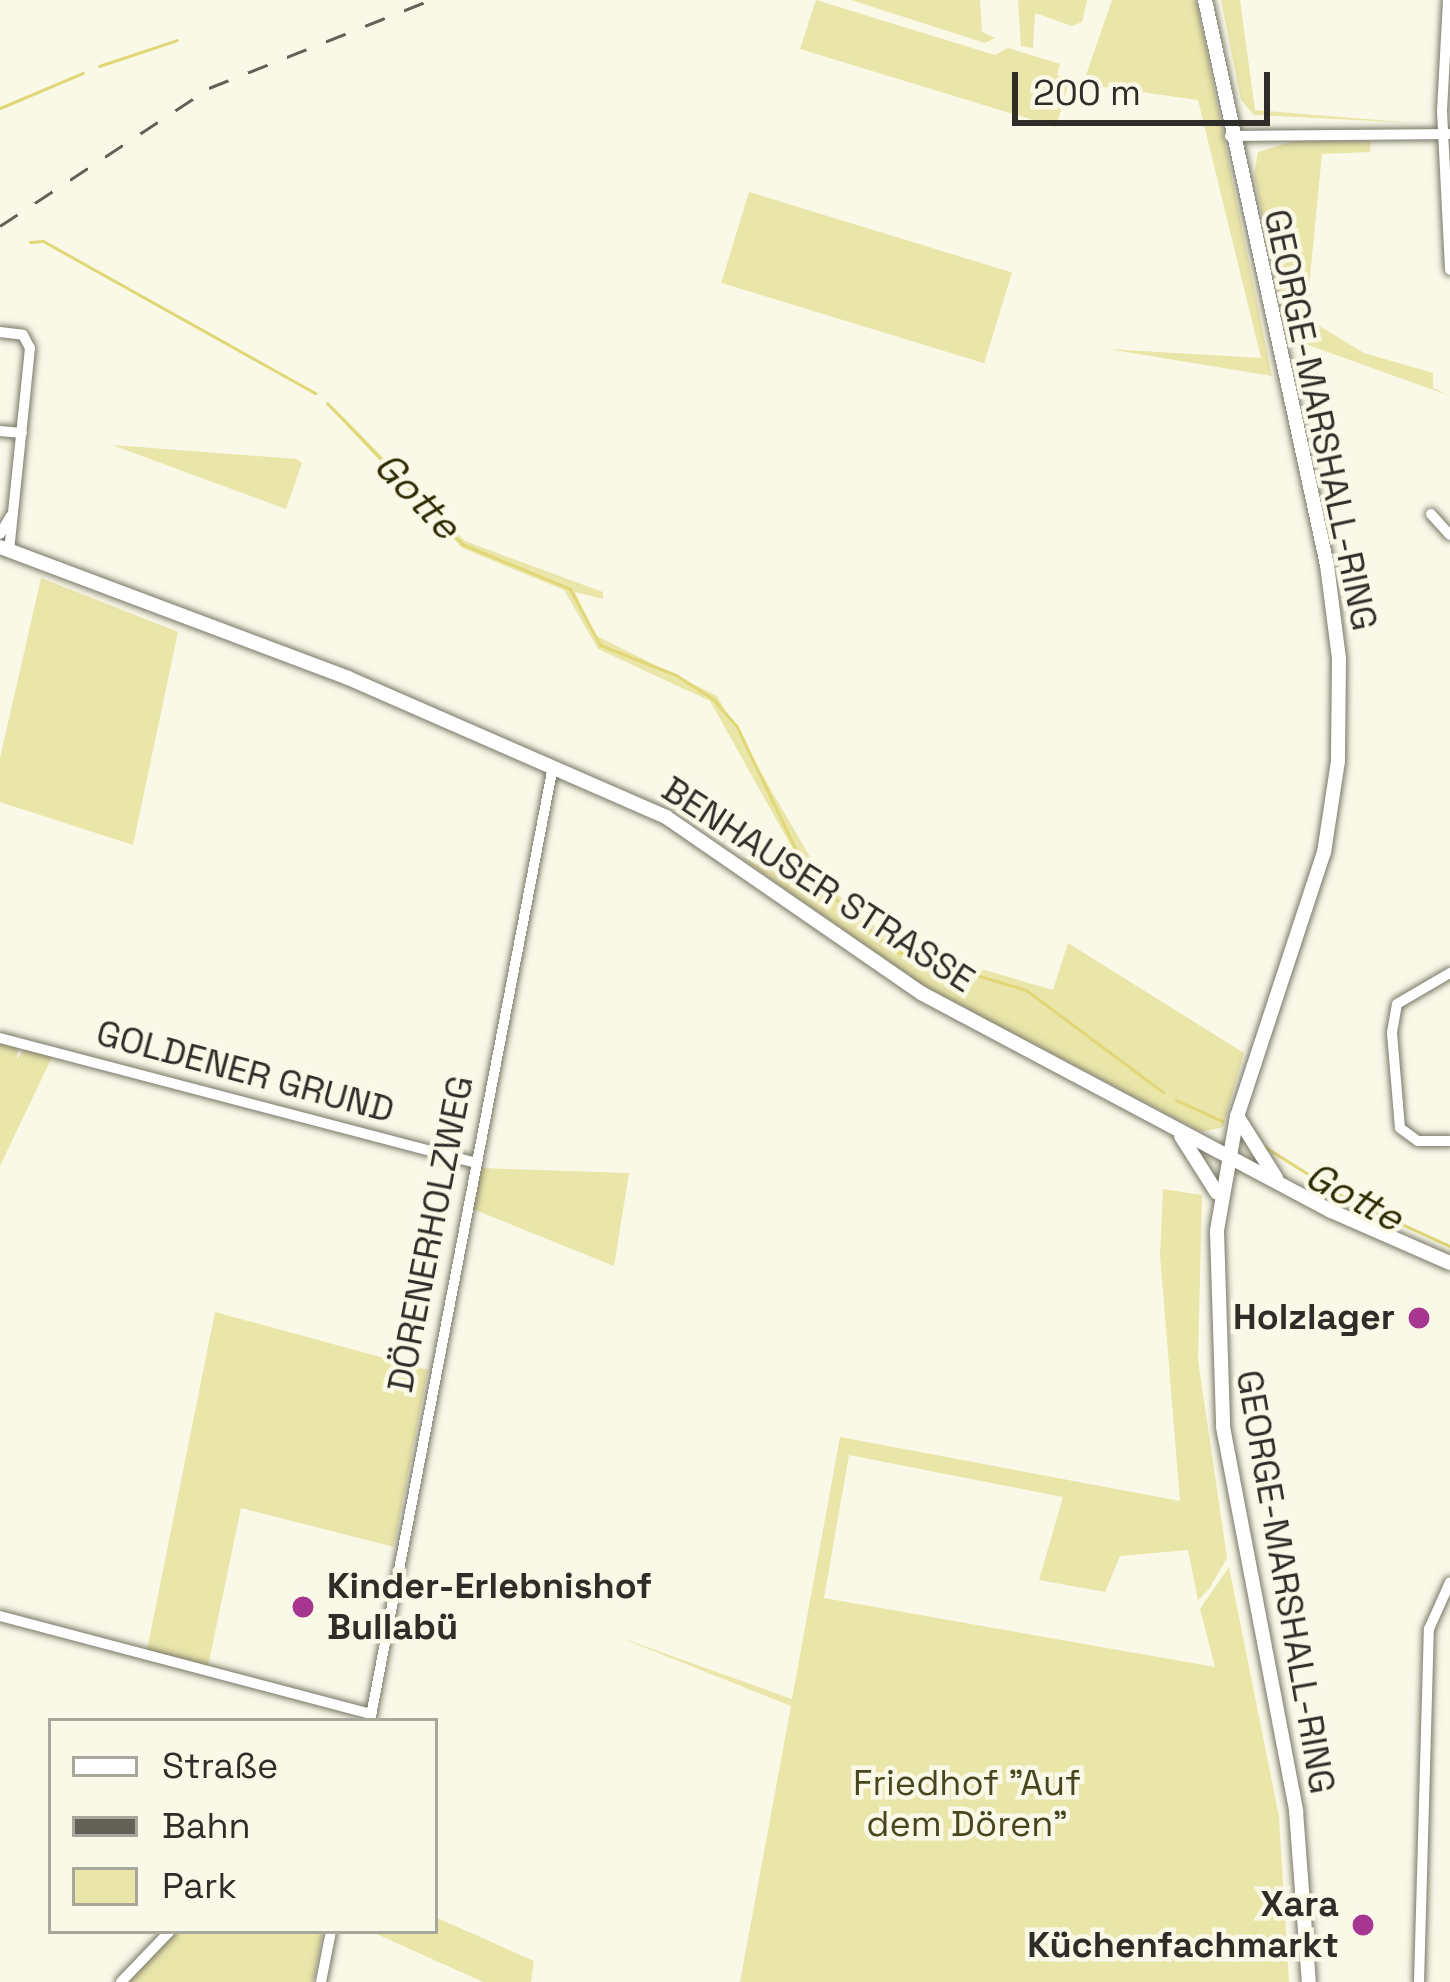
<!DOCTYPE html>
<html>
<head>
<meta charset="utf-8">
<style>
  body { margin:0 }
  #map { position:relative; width:1450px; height:1982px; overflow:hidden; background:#faf9e8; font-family:"Space Grotesk",sans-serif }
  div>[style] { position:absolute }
  .green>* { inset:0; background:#eae5a9; transform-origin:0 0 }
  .stream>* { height:3px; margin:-1.5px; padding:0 1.5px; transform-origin:1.5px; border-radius:1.5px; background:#e1d777 }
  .roads { filter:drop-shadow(0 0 3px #787768) drop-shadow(0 0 3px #787768) }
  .minor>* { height:10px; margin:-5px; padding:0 5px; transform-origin:5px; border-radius:5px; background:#fff }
  .major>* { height:14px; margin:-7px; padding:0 7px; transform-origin:7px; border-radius:7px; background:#fff }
  .rail>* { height:3px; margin-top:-1.5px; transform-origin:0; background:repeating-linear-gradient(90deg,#636259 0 21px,transparent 0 42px) }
  .dots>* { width:33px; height:33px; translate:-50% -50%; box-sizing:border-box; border:6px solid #faf9e8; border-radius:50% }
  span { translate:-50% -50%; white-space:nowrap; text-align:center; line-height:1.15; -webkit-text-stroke:9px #faf9e8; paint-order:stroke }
  .street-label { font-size:36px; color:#2e2d27 }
  .poi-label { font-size:36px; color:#2e2d27; font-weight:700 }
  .right { translate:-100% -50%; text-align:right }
  .left { translate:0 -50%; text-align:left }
  .park-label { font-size:36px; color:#49451d }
  .water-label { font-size:39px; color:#2f2b00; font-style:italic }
  .legend { position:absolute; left:48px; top:1718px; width:390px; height:216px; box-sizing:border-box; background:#faf9e8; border:3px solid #a8a79b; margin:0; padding:15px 21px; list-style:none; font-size:36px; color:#2e2d27 }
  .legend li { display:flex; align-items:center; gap:24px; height:60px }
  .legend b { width:60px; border:3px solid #a8a79b }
  .scale { position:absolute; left:1012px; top:72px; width:258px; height:54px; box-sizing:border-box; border:6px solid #2e2d27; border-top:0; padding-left:15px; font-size:36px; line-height:42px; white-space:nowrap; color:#2e2d27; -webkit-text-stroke:9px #faf9e8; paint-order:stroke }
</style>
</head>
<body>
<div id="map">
  <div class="green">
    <div style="clip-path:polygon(816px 0,995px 55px,1008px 48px,1060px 64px,1057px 75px,1070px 79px,1056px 127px,800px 49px)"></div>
    <div style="clip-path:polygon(851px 0,980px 0,982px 32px,995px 38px,985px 43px)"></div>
    <div style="clip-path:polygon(1018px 0,1087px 0,1087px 1px,1082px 22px,1072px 26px,1035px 13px,1033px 48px,1021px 46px)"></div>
    <div style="clip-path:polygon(1112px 0,1196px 0,1272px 376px,1108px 349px,1261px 358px,1198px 100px,1083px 84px)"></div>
    <div style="clip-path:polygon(1221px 0,1240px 0,1255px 110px,1415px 123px,1254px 115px,1241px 100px)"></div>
    <div style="clip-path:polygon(1294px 141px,1371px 141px,1370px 152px,1322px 154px,1306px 318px,1364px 353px,1433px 373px,1433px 388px,1450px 396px,1286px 337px,1254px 174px,1258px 152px)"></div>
    <div style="left:749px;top:192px;width:275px;height:95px;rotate:17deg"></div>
    <div style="clip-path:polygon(326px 399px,465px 541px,603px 592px,603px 599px,575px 592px,595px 635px,717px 696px,811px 859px,804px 869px,710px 701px,598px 649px,564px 590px,462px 548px)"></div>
    <div style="clip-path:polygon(112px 445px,297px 459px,302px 463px,286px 509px)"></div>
    <div style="clip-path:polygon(41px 578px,178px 632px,133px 845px,0 802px,0 758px)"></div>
    <div style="clip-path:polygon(737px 855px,791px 879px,810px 871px,896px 944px,1053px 990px,1068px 943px,1244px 1053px,1223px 1127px,1202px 1132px,923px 986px)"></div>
    <div style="clip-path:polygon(0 1042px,18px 1047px,17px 1059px,26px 1048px,53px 1055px,0 1166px)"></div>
    <div style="clip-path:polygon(481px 1168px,629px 1173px,614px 1266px,473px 1209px)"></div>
    <div style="clip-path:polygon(1163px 1189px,1202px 1195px,1198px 1360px,1227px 1558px,1209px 1589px,1198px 1600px,1188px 1550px,1120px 1556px,1105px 1592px,1039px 1580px,1063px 1497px,849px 1455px,824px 1598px,1215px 1667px,1200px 1609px,1229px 1567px,1279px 1817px,1289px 1982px,740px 1982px,791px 1706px,616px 1636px,792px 1699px,840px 1437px,1180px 1501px,1160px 1255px)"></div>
    <div style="clip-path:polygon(215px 1312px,428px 1370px,394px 1547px,241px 1508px,208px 1666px,147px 1650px)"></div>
    <div style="clip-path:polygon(435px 1917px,534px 1961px,531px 1982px,483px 1982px,370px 1931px,435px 1931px)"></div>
    <div style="clip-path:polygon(176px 1931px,323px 1931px,313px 1982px,127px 1982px)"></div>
  </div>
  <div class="stream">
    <div style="left:99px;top:66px;width:82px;rotate:-18.4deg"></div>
    <div style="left:0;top:108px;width:90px;rotate:-22.9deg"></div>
    <div style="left:30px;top:242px;width:13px;rotate:-4deg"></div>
    <div style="left:43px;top:241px;width:312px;rotate:29.2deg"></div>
    <div style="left:327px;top:403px;width:195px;rotate:46.2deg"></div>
    <div style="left:462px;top:544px;width:117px;rotate:22.6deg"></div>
    <div style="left:570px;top:589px;width:64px;rotate:61.8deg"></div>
    <div style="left:600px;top:645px;width:82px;rotate:21.5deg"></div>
    <div style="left:676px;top:675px;width:44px;rotate:33deg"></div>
    <div style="left:713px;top:699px;width:35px;rotate:49deg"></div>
    <div style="left:736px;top:725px;width:155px;rotate:64.4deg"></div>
    <div style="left:808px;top:874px;width:113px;rotate:42.1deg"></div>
    <div style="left:892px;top:950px;width:140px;rotate:16.6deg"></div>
    <div style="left:1026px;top:990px;width:171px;rotate:36.7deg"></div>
    <div style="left:1176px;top:1100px;width:51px;rotate:24.5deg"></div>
    <div style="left:1262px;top:1145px;width:103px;rotate:32.3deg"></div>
    <div style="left:1349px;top:1200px;width:111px;rotate:24.5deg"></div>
    <div style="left:1164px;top:1932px;width:29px;rotate:90deg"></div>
  </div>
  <div class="roads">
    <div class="minor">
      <div style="left:1448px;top:0;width:111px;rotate:93.1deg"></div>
      <div style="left:1442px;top:111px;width:159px;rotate:87.1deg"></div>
      <div style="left:1230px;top:136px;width:219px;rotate:-0.5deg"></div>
      <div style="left:0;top:332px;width:23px;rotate:7deg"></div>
      <div style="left:23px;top:335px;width:15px;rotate:62deg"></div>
      <div style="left:30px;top:348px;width:204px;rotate:95.9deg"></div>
      <div style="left:0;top:431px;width:22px;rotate:5deg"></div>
      <div style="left:1431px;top:514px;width:28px;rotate:48deg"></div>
      <div style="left:0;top:534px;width:21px;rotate:-59deg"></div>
      <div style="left:1450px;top:973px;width:61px;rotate:149.7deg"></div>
      <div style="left:1397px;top:1004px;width:29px;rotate:100deg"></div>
      <div style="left:1392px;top:1033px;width:95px;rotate:85.2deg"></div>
      <div style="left:1400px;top:1128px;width:22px;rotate:36deg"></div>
      <div style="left:1418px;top:1141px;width:32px"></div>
      <div style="left:0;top:1038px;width:491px;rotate:14.7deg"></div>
      <div style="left:0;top:1616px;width:384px;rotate:14.8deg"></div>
      <div style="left:370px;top:1721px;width:972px;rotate:-79.15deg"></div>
      <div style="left:121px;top:1982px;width:71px;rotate:-46.1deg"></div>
      <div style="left:321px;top:1982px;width:52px;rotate:-78.9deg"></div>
      <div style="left:1419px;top:1982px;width:353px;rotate:-88.4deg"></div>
      <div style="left:1429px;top:1629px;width:51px;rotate:-65.9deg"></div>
    </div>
    <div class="major">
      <div style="left:1205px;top:0;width:578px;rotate:77.82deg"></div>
      <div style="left:1327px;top:565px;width:95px;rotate:82.7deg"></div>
      <div style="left:1339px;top:659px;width:102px;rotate:90.6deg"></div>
      <div style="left:1338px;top:761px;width:92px;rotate:98.7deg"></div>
      <div style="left:1324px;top:852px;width:278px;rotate:108.2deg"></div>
      <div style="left:1237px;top:1116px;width:117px;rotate:99.9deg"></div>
      <div style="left:1217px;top:1231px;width:196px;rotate:88.2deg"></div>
      <div style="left:1223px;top:1427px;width:391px;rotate:79.2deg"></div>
      <div style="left:1296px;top:1811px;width:171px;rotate:85.7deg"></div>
      <div style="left:0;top:547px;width:372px;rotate:20.6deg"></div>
      <div style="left:348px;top:678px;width:347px;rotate:23.6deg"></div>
      <div style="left:666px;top:817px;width:310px;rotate:34.6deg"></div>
      <div style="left:921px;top:993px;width:464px;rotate:28deg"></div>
      <div style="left:1331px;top:1211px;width:130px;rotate:23.6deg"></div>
      <div style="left:1237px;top:1116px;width:73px;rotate:57.8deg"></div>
      <div style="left:1181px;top:1136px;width:67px;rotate:57.7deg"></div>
    </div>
  </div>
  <div class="rail">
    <div style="left:0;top:226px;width:250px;rotate:-33.4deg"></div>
    <div style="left:209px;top:88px;width:238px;rotate:-21.7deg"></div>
  </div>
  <div class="dots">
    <div style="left:1419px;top:1318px;background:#a73691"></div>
    <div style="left:303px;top:1607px;background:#a73691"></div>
    <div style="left:1363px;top:1925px;background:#a73691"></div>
  </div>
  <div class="street-label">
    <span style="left:1320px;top:420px;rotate:78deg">GEORGE-MARSHALL-RING</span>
    <span style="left:818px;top:885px;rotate:33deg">BENHAUSER STRASSE</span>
    <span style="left:245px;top:1072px;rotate:15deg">GOLDENER GRUND</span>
    <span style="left:431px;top:1234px;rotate:-79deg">DÖRENERHOLZWEG</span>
    <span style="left:1285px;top:1582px;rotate:80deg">GEORGE-MARSHALL-RING</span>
  </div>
  <div class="poi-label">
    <span class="right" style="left:1395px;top:1318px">Holzlager</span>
    <span class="left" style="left:327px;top:1607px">Kinder-Erlebnishof<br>Bullabü</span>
    <span class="right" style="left:1339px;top:1925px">Xara<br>Küchenfachmarkt</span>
  </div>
  <div class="park-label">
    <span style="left:967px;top:1804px">Friedhof "Auf<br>dem Dören"</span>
  </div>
  <div class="water-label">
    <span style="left:417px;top:496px;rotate:46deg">Gotte</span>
    <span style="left:1354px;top:1197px;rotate:28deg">Gotte</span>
  </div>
  <ul class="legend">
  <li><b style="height:15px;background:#fff"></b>Straße</li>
  <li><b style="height:15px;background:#636259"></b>Bahn</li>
  <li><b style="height:33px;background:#eae5a9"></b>Park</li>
  </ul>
  <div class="scale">200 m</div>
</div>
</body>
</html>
